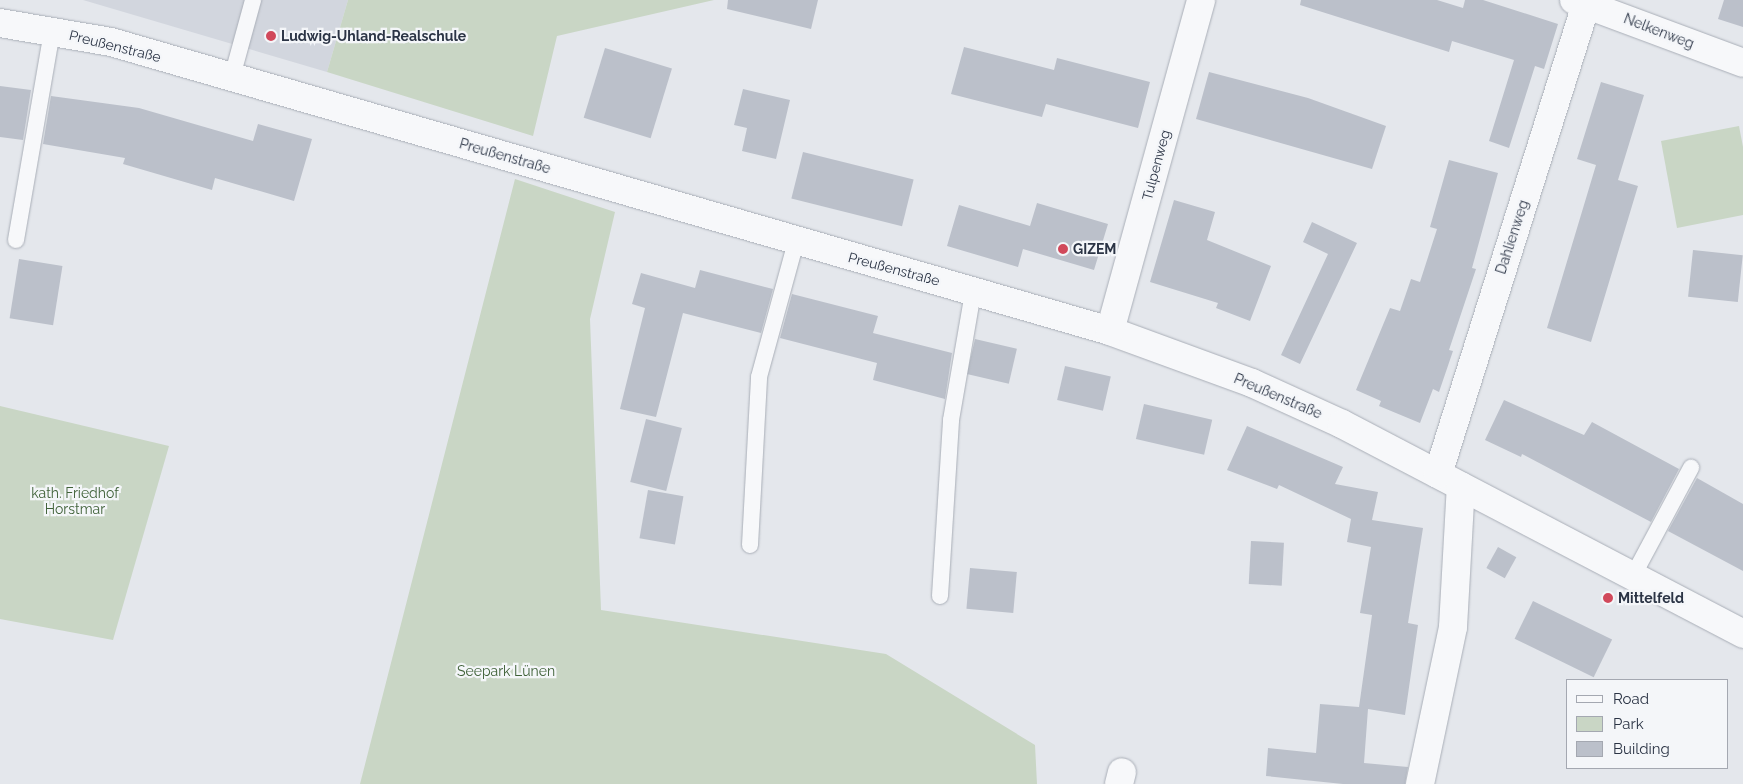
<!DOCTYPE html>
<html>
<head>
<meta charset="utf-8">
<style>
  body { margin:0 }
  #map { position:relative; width:1743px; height:784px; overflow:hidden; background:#e4e7ec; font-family:Raleway,sans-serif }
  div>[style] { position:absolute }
  .built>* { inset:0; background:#d2d6de }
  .green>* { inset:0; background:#c9d6c5 }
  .building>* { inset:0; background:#bbc0ca; transform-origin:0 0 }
  .roads { filter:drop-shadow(0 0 1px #a9aeb7) drop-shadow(0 0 1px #a9aeb7) }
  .service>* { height:16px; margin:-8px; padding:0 8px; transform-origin:8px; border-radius:8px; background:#f7f8fa }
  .minor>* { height:28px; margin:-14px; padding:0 14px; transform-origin:14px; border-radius:14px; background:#f7f8fa }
  .dots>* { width:14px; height:14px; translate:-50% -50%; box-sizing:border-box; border:2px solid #f4f6f9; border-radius:50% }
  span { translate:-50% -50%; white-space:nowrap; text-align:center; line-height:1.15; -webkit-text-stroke:4.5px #f4f6f9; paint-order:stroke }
  .street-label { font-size:14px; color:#2b3445 }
  .poi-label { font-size:14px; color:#2b3445; font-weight:700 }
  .left { translate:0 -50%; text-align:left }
  .park-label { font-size:14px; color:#3f6138 }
  .legend { position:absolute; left:1566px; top:679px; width:162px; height:90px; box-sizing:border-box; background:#f4f6f9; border:1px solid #a4a8b1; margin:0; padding:6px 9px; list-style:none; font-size:15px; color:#2b3445 }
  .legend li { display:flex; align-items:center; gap:10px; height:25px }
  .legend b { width:25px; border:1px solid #a4a8b1 }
</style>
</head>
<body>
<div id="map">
  <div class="built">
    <div style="clip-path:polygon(83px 0,348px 0,327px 72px)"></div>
  </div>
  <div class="green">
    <div style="clip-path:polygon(348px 0,714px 0,557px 36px,533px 136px,327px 72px)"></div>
    <div style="clip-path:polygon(1739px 126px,1743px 147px,1743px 215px,1677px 228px,1661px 141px)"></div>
    <div style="clip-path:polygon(515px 179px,615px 212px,590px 319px,601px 610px,886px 654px,1035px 745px,1037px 784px,360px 784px)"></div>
    <div style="clip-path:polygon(0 406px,169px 446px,113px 640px,0 619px)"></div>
  </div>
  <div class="building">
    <div style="clip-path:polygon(728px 0,818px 0,811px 29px,727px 9px)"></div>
    <div style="clip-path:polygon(1301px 0,1437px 0,1463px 8px,1465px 0,1483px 0,1558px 24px,1544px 69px,1535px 66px,1509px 148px,1489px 141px,1514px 60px,1452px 41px,1449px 52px,1300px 5px)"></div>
    <div style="clip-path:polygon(1724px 0,1743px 0,1743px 27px,1718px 19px)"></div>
    <div style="clip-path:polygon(964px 47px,1054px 70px,1057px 58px,1150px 82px,1138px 128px,1046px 104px,1042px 117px,951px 94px)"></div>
    <div style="left:605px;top:48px;width:70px;height:73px;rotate:17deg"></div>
    <div style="clip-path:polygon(1209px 72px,1308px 98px,1386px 126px,1372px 169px,1196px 119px)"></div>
    <div style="clip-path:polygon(1601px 82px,1644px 95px,1618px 180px,1638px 186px,1591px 342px,1547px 328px,1596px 165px,1577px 159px)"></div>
    <div style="clip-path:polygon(0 86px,31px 90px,23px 140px,0 137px)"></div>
    <div style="clip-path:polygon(743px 89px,790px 100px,776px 159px,742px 151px,747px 128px,734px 125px)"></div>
    <div style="clip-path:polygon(51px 96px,139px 108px,253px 141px,258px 124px,312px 139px,294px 201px,215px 178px,212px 190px,123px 164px,125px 158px,43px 144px)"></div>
    <div style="left:803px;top:152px;width:114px;height:48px;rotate:14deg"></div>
    <div style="clip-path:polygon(1449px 160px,1498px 173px,1472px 268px,1476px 269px,1449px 350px,1453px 351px,1439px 392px,1433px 389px,1420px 423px,1379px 406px,1381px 401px,1356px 390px,1390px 308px,1400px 311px,1411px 279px,1420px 282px,1437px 229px,1430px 227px)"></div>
    <div style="clip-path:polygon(1174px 200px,1215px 212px,1207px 240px,1271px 266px,1250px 321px,1216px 308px,1218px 303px,1150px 282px)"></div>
    <div style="clip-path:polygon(1037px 203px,1108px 224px,1094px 270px,1023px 249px,1018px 267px,947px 246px,959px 205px,1030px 226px)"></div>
    <div style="clip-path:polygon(1312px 222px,1357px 243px,1300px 364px,1281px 355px,1328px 254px,1303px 242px)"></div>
    <div style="left:1693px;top:250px;width:50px;height:47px;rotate:6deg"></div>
    <div style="left:19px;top:259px;width:44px;height:60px;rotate:9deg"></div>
    <div style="clip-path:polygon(700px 270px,773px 289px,761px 333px,683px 313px,656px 417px,620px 409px,645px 308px,632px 304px,641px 273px,695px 288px)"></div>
    <div style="clip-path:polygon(792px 294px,878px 316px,873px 333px,952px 353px,945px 399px,873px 380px,877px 363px,780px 338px)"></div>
    <div style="left:975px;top:339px;width:43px;height:36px;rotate:13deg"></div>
    <div style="left:1065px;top:366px;width:47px;height:35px;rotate:13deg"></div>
    <div style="clip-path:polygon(1504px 400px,1584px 435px,1592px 422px,1679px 469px,1651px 522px,1522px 454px,1521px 457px,1485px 440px)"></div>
    <div style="left:1144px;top:404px;width:70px;height:36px;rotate:13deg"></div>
    <div style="left:646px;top:419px;width:37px;height:65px;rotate:14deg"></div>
    <div style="clip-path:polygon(1247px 426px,1343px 467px,1335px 484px,1378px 492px,1372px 520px,1423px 528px,1408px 623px,1418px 625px,1405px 715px,1368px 709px,1364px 763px,1408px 767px,1405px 784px,1343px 784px,1266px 776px,1268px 748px,1316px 753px,1320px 704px,1359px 707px,1372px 615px,1360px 613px,1371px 547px,1347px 542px,1351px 519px,1279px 485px,1277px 489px,1227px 470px)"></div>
    <div style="clip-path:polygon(1697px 478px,1743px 504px,1743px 571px,1668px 531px)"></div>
    <div style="left:648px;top:490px;width:36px;height:49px;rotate:10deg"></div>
    <div style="left:1251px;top:541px;width:33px;height:43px;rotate:3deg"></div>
    <div style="left:1498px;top:547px;width:21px;height:24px;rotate:29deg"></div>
    <div style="left:970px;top:568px;width:47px;height:41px;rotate:5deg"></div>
    <div style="left:1533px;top:601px;width:88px;height:42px;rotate:26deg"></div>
  </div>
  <div class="roads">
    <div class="service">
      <div style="left:232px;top:77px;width:80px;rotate:-74.7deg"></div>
      <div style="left:16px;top:240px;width:212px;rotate:-80.2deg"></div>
      <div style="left:750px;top:545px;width:168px;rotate:-86.9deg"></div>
      <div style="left:759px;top:377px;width:140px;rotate:-74.7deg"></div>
      <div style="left:1633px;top:576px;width:123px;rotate:-61.8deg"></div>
      <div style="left:940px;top:596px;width:176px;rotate:-86.4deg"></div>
      <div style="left:951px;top:420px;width:130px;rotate:-80.2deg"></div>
    </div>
    <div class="minor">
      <div style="left:1574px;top:0;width:180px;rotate:20.4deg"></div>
      <div style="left:0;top:23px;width:113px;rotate:9.7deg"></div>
      <div style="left:111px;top:42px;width:1040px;rotate:16.13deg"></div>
      <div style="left:1110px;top:331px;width:151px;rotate:20.1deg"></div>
      <div style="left:1252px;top:383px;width:99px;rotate:24.5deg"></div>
      <div style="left:1342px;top:424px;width:453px;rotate:27.6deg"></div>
      <div style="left:1110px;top:331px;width:343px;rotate:-74.6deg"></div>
      <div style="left:1438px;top:474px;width:497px;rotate:-72.5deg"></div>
      <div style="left:1119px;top:784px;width:12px;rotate:-76deg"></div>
      <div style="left:1420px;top:784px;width:160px;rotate:-78.1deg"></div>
      <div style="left:1453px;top:627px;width:141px;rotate:-86.8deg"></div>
    </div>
  </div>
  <div class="dots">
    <div style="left:271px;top:36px;background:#d1495b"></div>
    <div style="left:1063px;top:249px;background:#d1495b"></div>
    <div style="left:1608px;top:598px;background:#d1495b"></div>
  </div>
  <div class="street-label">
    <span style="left:1659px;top:31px;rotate:21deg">Nelkenweg</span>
    <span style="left:115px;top:46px;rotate:14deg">Preußenstraße</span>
    <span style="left:505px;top:156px;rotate:16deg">Preußenstraße</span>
    <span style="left:1156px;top:165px;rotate:-75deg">Tulpenweg</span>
    <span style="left:1512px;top:237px;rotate:-72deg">Dahlienweg</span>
    <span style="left:894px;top:269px;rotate:15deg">Preußenstraße</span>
    <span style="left:1278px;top:396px;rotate:23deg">Preußenstraße</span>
  </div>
  <div class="poi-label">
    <span class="left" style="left:281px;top:36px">Ludwig-Uhland-Realschule</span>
    <span class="left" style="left:1073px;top:249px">GIZEM</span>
    <span class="left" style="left:1618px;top:598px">Mittelfeld</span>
  </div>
  <div class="park-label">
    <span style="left:75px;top:501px">kath. Friedhof<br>Horstmar</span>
    <span style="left:506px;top:671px">Seepark Lünen</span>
  </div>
  <ul class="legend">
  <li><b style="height:6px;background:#f7f8fa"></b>Road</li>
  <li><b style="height:14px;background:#c9d6c5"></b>Park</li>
  <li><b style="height:14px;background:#bbc0ca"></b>Building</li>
  </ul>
</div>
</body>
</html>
